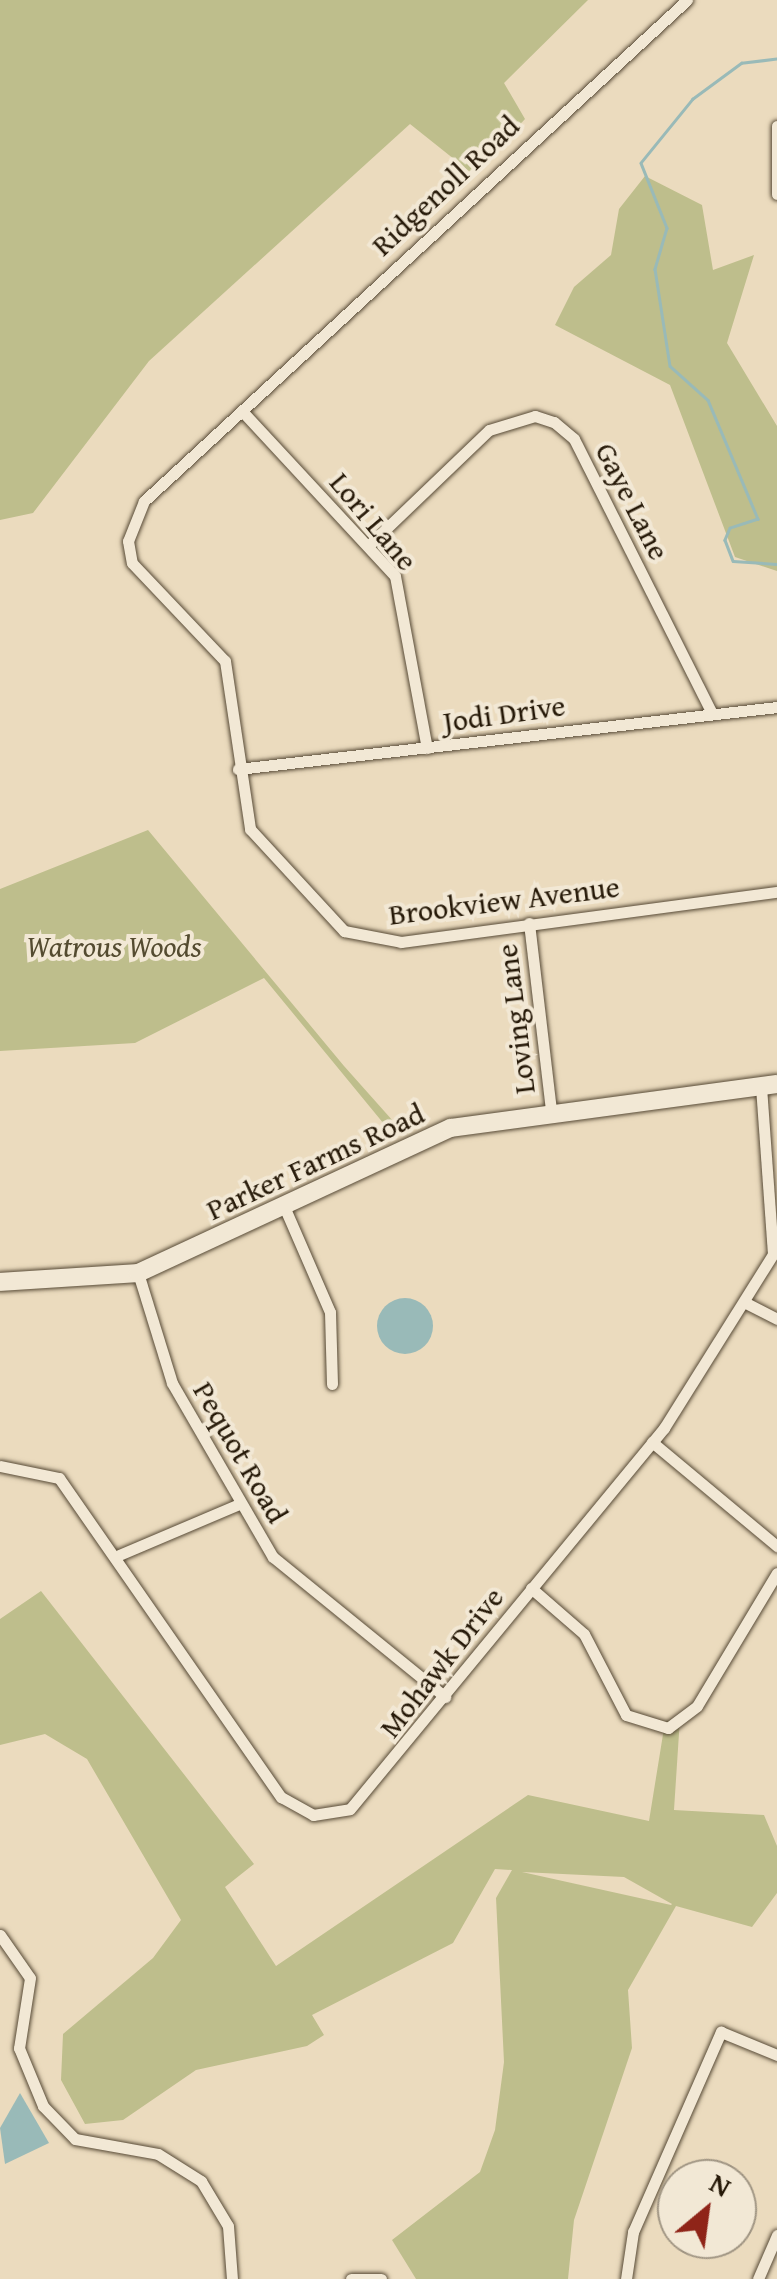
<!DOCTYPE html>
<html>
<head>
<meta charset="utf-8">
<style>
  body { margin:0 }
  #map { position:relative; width:777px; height:2279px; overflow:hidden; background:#ebdbbe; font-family:"Gentium Book Plus",serif }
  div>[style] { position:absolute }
  .green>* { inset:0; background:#bebe8c }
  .water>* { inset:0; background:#99bab8 }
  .round { border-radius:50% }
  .stream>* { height:2.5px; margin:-1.25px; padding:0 1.25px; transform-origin:1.25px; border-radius:1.25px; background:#99bab8 }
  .roads { filter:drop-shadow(0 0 2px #574a36) drop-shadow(0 0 2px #574a36) }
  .street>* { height:11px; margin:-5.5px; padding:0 5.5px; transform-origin:5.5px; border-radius:5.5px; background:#f2e8d5 }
  .secondary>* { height:18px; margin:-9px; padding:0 9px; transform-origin:9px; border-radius:9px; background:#f2e8d5 }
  span { translate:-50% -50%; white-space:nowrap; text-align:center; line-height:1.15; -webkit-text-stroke:8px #f2e8d5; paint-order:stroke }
  .street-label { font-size:30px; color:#261908 }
  .park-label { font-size:30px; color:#544b30; font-style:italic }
  .north { position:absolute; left:657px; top:2159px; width:100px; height:100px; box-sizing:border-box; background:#f2e8d5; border:2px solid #a09583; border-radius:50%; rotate:29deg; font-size:28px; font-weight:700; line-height:40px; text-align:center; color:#261908 }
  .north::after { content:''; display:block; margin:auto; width:35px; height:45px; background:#8f2418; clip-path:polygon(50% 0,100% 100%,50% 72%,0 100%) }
</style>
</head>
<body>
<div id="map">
  <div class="green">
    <div style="clip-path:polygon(0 0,588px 0,504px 83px,525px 119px,474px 175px,410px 124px,149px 361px,33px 513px,0 520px)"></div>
    <div style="clip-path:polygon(645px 176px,702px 205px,713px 270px,754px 255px,727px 343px,777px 426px,777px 571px,735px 557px,670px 385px,555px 325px,574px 287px,611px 255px,619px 209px)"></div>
    <div style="clip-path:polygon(148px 830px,344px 1066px,401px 1130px,393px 1135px,264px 978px,135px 1043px,0 1051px,0 889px)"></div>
    <div style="clip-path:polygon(evenodd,41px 1591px,254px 1864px,225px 1887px,276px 1966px,528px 1795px,649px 1821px,665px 1722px,680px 1718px,674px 1810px,764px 1815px,777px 1846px,777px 1893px,752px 1927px,676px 1906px,628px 1990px,632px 2048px,574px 2220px,568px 2279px,416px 2279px,392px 2240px,480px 2172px,495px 2130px,504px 2062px,496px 1898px,512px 1870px,495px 1869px,453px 1943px,312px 2015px,324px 2035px,307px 2046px,196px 2070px,123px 2120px,85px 2124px,61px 2080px,63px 2034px,153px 1958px,181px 1920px,87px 1759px,45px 1734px,0 1745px,0 1619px,41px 1591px,522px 1872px,624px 1877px,672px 1904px,671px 1905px,522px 1872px)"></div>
  </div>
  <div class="water">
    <div class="round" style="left:377px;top:1298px;width:56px;height:56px"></div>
    <div style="clip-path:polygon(20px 2093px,49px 2143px,5px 2164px,0 2128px)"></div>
  </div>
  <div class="stream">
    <div style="left:777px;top:59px;width:35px;rotate:173deg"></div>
    <div style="left:742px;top:63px;width:61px;rotate:143.7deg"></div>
    <div style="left:693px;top:99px;width:82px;rotate:129.1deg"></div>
    <div style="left:641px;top:163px;width:70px;rotate:68.2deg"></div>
    <div style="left:667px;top:228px;width:43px;rotate:106.3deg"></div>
    <div style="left:655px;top:269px;width:98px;rotate:81.2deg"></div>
    <div style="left:670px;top:366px;width:51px;rotate:41.8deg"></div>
    <div style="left:708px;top:400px;width:129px;rotate:67.2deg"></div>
    <div style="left:758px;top:519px;width:29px;rotate:162deg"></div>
    <div style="left:730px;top:528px;width:13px;rotate:113deg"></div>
    <div style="left:725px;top:540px;width:22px;rotate:69deg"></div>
    <div style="left:733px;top:561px;width:44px;rotate:3.9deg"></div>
  </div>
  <div class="roads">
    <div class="street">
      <div style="left:687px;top:0;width:739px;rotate:137.3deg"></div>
      <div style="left:144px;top:501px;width:43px;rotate:111.8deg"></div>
      <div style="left:128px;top:541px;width:22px;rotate:80deg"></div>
      <div style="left:132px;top:563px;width:135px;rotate:46.5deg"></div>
      <div style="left:225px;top:661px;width:170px;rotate:81.5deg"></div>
      <div style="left:250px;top:829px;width:139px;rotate:47.3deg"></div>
      <div style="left:344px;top:931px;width:58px;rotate:10.9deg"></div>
      <div style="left:401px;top:942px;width:379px;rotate:-7.6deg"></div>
      <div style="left:777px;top:126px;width:68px;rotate:90deg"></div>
      <div style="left:242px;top:411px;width:225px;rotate:47.2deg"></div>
      <div style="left:395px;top:576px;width:175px;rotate:79.5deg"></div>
      <div style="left:369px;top:545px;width:166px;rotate:-43.8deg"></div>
      <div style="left:489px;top:430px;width:48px;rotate:-16.9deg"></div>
      <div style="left:535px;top:416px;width:20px;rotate:18deg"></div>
      <div style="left:554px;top:422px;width:26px;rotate:40deg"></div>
      <div style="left:574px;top:439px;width:305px;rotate:63.3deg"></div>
      <div style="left:238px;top:769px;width:543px;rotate:-6.56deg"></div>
      <div style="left:529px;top:923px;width:188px;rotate:83.3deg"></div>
      <div style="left:283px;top:1204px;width:118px;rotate:66.5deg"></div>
      <div style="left:330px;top:1312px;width:72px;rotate:88.4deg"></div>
      <div style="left:138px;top:1273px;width:115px;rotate:72.8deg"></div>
      <div style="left:172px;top:1383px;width:201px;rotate:59.9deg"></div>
      <div style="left:273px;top:1557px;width:222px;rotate:39.1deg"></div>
      <div style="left:744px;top:1302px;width:37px;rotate:27deg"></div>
      <div style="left:652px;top:1442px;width:163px;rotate:39.8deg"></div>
      <div style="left:0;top:1466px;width:60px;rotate:11.5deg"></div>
      <div style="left:59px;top:1478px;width:389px;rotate:55.2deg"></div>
      <div style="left:281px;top:1797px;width:37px;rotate:29deg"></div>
      <div style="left:313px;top:1815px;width:37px;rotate:-9deg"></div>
      <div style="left:350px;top:1809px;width:494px;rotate:-50.5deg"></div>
      <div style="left:664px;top:1428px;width:205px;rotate:-57.9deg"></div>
      <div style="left:773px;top:1254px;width:169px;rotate:-94.1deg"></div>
      <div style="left:119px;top:1555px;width:128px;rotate:-23deg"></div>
      <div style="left:531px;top:1588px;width:70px;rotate:41deg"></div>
      <div style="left:584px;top:1634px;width:91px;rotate:62.6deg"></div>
      <div style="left:626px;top:1715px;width:44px;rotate:17.2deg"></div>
      <div style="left:668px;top:1728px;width:36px;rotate:-37deg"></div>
      <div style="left:697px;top:1706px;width:155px;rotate:-59deg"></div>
      <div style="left:0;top:1935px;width:52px;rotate:55.1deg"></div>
      <div style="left:30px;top:1978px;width:71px;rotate:98.9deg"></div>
      <div style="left:19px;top:2048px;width:63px;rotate:67.5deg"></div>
      <div style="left:43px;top:2106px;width:46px;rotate:45.9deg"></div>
      <div style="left:75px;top:2139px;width:84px;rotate:10.2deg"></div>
      <div style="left:158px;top:2154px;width:51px;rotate:32.1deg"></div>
      <div style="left:201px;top:2181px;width:52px;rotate:59deg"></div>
      <div style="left:228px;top:2226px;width:53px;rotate:85.7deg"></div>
      <div style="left:351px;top:2279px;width:30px"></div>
      <div style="left:626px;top:2279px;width:48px;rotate:-81.5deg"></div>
      <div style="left:633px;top:2232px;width:219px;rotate:-66.3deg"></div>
      <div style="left:721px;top:2032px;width:61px;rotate:22.3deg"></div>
      <div style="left:758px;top:2279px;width:48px;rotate:-66.6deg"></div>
    </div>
    <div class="secondary">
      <div style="left:0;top:1282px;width:138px;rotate:-3.7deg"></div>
      <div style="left:138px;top:1273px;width:345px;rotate:-24.9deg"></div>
      <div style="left:451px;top:1128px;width:329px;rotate:-7.7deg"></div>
    </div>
  </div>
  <div class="street-label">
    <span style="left:445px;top:185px;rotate:-43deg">Ridgenoll Road</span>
    <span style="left:633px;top:501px;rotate:63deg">Gaye Lane</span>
    <span style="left:374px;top:521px;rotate:50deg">Lori Lane</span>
    <span style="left:504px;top:713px;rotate:-8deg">Jodi Drive</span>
    <span style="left:504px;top:900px;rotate:-7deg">Brookview Avenue</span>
    <span style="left:515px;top:1019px;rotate:-97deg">Loving Lane</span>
    <span style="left:315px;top:1161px;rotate:-25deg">Parker Farms Road</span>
    <span style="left:241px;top:1452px;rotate:60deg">Pequot Road</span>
    <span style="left:441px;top:1662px;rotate:-52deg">Mohawk Drive</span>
  </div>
  <div class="park-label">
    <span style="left:114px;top:946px">Watrous Woods</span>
  </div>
  <div class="north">N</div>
</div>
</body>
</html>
